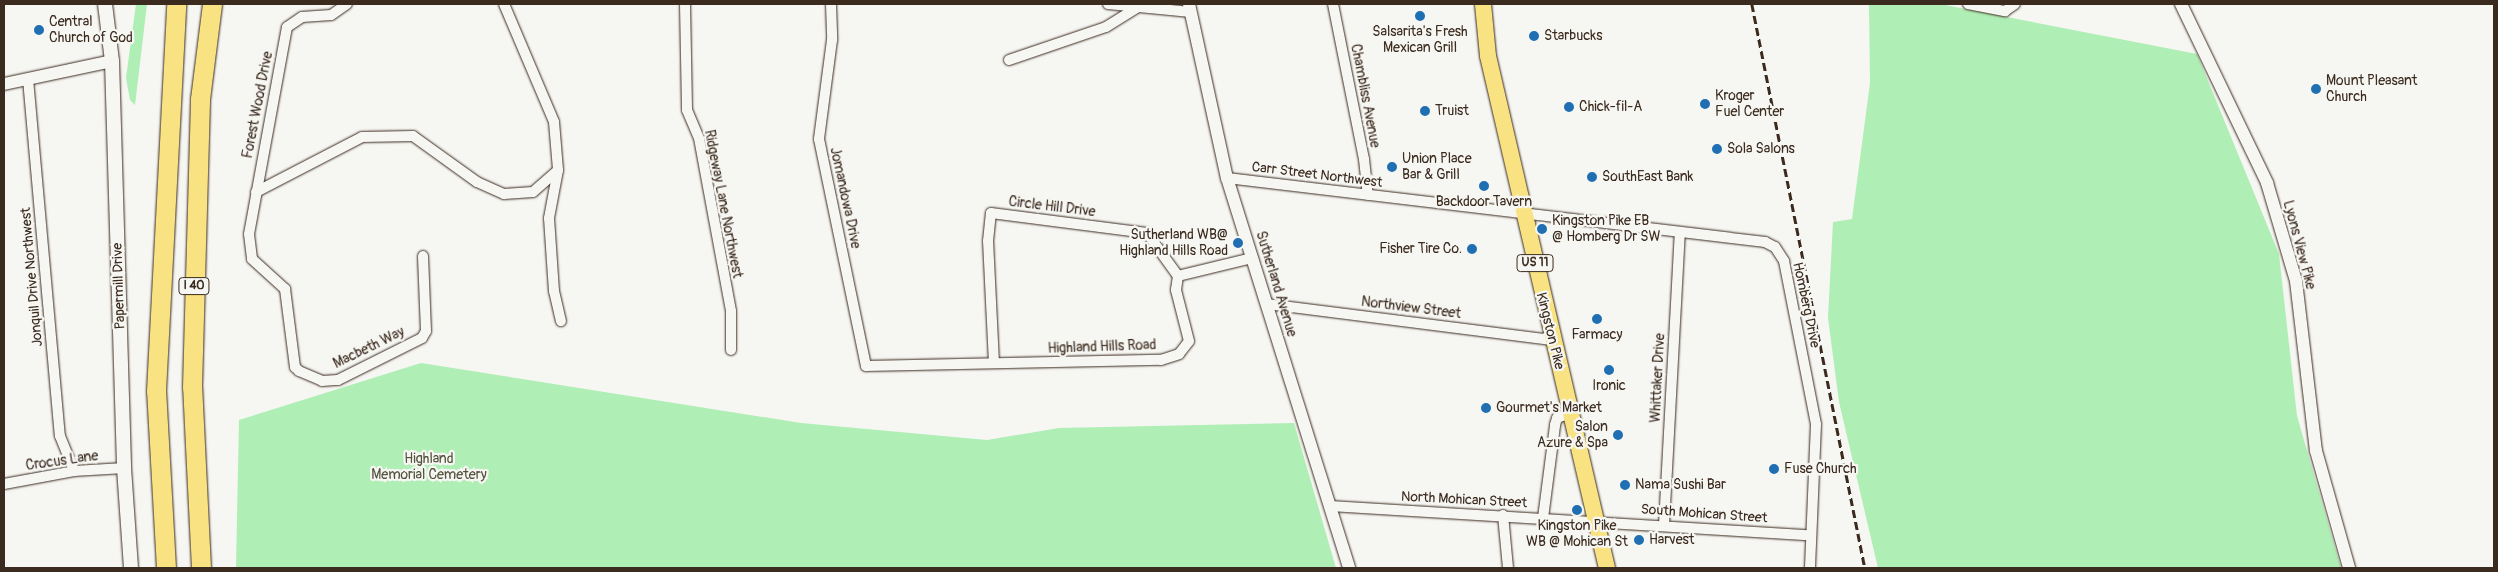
<!DOCTYPE html>
<html>
<head>
<meta charset="utf-8">
<style>
  body { margin:0 }
  #map { position:relative; width:2498px; height:572px; overflow:hidden; background:#f6f6f2; font-family:Pangolin,sans-serif }
  div>[style] { position:absolute }
  .green>* { inset:0; background:#afeeb5 }
  .roads { filter:drop-shadow(0 0 1px #3b2a1e) drop-shadow(0 0 1px #3b2a1e) }
  .minor>* { height:10px; margin:-5px; padding:0 5px; transform-origin:5px; border-radius:5px; background:#f6f6f2 }
  .tertiary>* { height:12px; margin:-6px; padding:0 6px; transform-origin:6px; border-radius:6px; background:#f6f6f2 }
  .secondary>* { height:14px; margin:-7px; padding:0 7px; transform-origin:7px; border-radius:7px; background:#f6f6f2 }
  .primary>* { height:16px; margin:-8px; padding:0 8px; transform-origin:8px; border-radius:8px; background:#f8e281 }
  .motorway>* { height:19px; margin:-9.5px; padding:0 9.5px; transform-origin:9.5px; border-radius:9.5px; background:#f8e281 }
  .rail>* { height:2.5px; margin-top:-1.25px; transform-origin:0; background:repeating-linear-gradient(90deg,#3b2a1e 0 8px,transparent 0 12px) }
  .dots>* { width:14px; height:14px; translate:-50% -50%; box-sizing:border-box; border:2px solid #f6f6f2; border-radius:50% }
  span { translate:-50% -50%; white-space:nowrap; text-align:center; line-height:1.15; -webkit-text-stroke:4.5px #f6f6f2; paint-order:stroke }
  .shield-label span { padding:1px 4px; background:#f6f6f2; border:1px solid; border-radius:4px; -webkit-text-stroke-width:0 }
  .shield-label { font-size:12px; color:#3b2a1e; font-weight:700 }
  .poi-label { font-size:14px; color:#3b2a1e }
  .left { translate:0 -50%; text-align:left }
  .right { translate:-100% -50%; text-align:right }
  .street-label { font-size:14px; color:#3b2a1e }
  .park-label { font-size:14px; color:#52513c }
  .frame { position:absolute; inset:0; border:5px solid #3b2a1e; pointer-events:none }
</style>
</head>
<body>
<div id="map">
  <div class="green">
    <div style="clip-path:polygon(136px 4px,147px 4px,135px 105px,130px 100px,126px 78px)"></div>
    <div style="clip-path:polygon(1869px 4px,1940px 4px,2197px 54px,2279px 254px,2297px 416px,2341px 568px,1878px 568px,1839px 402px,1828px 318px,1833px 222px,1852px 219px,1870px 83px)"></div>
    <div style="clip-path:polygon(421px 363px,801px 423px,987px 440px,1059px 428px,1294px 423px,1336px 568px,236px 568px,239px 420px)"></div>
  </div>
  <div class="roads">
    <div class="minor">
      <div style="left:347px;top:4px;width:19px;rotate:145deg"></div>
      <div style="left:331px;top:15px;width:29px;rotate:176deg"></div>
      <div style="left:302px;top:17px;width:18px;rotate:146deg"></div>
      <div style="left:287px;top:27px;width:210px;rotate:100.4deg"></div>
      <div style="left:249px;top:234px;width:25px;rotate:83deg"></div>
      <div style="left:252px;top:259px;width:45px;rotate:42.3deg"></div>
      <div style="left:285px;top:289px;width:79px;rotate:82.7deg"></div>
      <div style="left:295px;top:367px;width:6px;rotate:45deg"></div>
      <div style="left:299px;top:371px;width:25px;rotate:23deg"></div>
      <div style="left:322px;top:381px;width:16px;rotate:-4deg"></div>
      <div style="left:338px;top:380px;width:94px;rotate:-26.6deg"></div>
      <div style="left:422px;top:338px;width:8px;rotate:-60deg"></div>
      <div style="left:426px;top:331px;width:75px;rotate:-92.3deg"></div>
      <div style="left:504px;top:4px;width:128px;rotate:67deg"></div>
      <div style="left:554px;top:122px;width:48px;rotate:85.2deg"></div>
      <div style="left:558px;top:170px;width:49px;rotate:100.6deg"></div>
      <div style="left:549px;top:218px;width:73px;rotate:86.1deg"></div>
      <div style="left:554px;top:291px;width:31px;rotate:77deg"></div>
      <div style="left:685px;top:4px;width:106px;rotate:88.9deg"></div>
      <div style="left:687px;top:110px;width:30px;rotate:67deg"></div>
      <div style="left:699px;top:138px;width:176px;rotate:79.5deg"></div>
      <div style="left:731px;top:311px;width:39px;rotate:90deg"></div>
      <div style="left:831px;top:4px;width:36px;rotate:88deg"></div>
      <div style="left:832px;top:40px;width:100px;rotate:97.5deg"></div>
      <div style="left:819px;top:139px;width:232px;rotate:78.3deg"></div>
      <div style="left:866px;top:366px;width:295px;rotate:-1.2deg"></div>
      <div style="left:1161px;top:360px;width:19px;rotate:-18deg"></div>
      <div style="left:1179px;top:354px;width:16px;rotate:-52deg"></div>
      <div style="left:1189px;top:341px;width:53px;rotate:-104.3deg"></div>
      <div style="left:1176px;top:290px;width:14px;rotate:-82deg"></div>
      <div style="left:1108px;top:4px;width:83px;rotate:5.5deg"></div>
      <div style="left:1333px;top:4px;width:158px;rotate:78.7deg"></div>
      <div style="left:1364px;top:159px;width:36px;rotate:84deg"></div>
      <div style="left:1968px;top:4px;width:38px;rotate:11deg"></div>
      <div style="left:2005px;top:11px;width:12px;rotate:-35deg"></div>
      <div style="left:1009px;top:60px;width:102px;rotate:-18.8deg"></div>
      <div style="left:1106px;top:27px;width:36px;rotate:-32deg"></div>
      <div style="left:28px;top:79px;width:358px;rotate:84.9deg"></div>
      <div style="left:60px;top:436px;width:38px;rotate:68deg"></div>
      <div style="left:1227px;top:178px;width:542px;rotate:6.78deg"></div>
      <div style="left:1765px;top:242px;width:11px;rotate:27deg"></div>
      <div style="left:1775px;top:247px;width:17px;rotate:57deg"></div>
      <div style="left:1784px;top:261px;width:166px;rotate:78.9deg"></div>
      <div style="left:1816px;top:424px;width:144px;rotate:92.4deg"></div>
      <div style="left:256px;top:192px;width:119px;rotate:-27.4deg"></div>
      <div style="left:362px;top:137px;width:51px;rotate:-1.1deg"></div>
      <div style="left:413px;top:136px;width:79px;rotate:35.7deg"></div>
      <div style="left:477px;top:182px;width:30px;rotate:24deg"></div>
      <div style="left:504px;top:194px;width:29px;rotate:-4deg"></div>
      <div style="left:533px;top:192px;width:33px;rotate:-41deg"></div>
      <div style="left:1178px;top:276px;width:76px;rotate:-13.7deg"></div>
      <div style="left:1267px;top:304px;width:288px;rotate:7.2deg"></div>
      <div style="left:994px;top:363px;width:122px;rotate:-92.8deg"></div>
      <div style="left:988px;top:241px;width:28px;rotate:-84deg"></div>
      <div style="left:991px;top:213px;width:157px;rotate:7.3deg"></div>
      <div style="left:1147px;top:233px;width:53px;rotate:54.2deg"></div>
      <div style="left:4px;top:484px;width:71px;rotate:-10.5deg"></div>
      <div style="left:74px;top:471px;width:50px;rotate:-3.4deg"></div>
      <div style="left:1331px;top:506px;width:481px;rotate:3.5deg"></div>
      <div style="left:1503px;top:515px;width:53px;rotate:84.6deg"></div>
      <div style="left:1543px;top:518px;width:94px;rotate:-82.6deg"></div>
      <div style="left:1555px;top:425px;width:7px;rotate:-74deg"></div>
      <div style="left:1557px;top:418px;width:14px;rotate:-21deg"></div>
      <div style="left:1664px;top:525px;width:292px;rotate:-86.9deg"></div>
    </div>
    <div class="tertiary">
      <div style="left:1189px;top:4px;width:178px;rotate:77.7deg"></div>
      <div style="left:1227px;top:178px;width:409px;rotate:72.6deg"></div>
      <div style="left:2181px;top:4px;width:199px;rotate:64.3deg"></div>
      <div style="left:2267px;top:183px;width:102px;rotate:73.5deg"></div>
      <div style="left:2296px;top:281px;width:171px;rotate:83.3deg"></div>
      <div style="left:2316px;top:451px;width:122px;rotate:74.2deg"></div>
      <div style="left:4px;top:84px;width:110px;rotate:-12deg"></div>
    </div>
    <div class="secondary">
      <div style="left:105px;top:4px;width:57px;rotate:83deg"></div>
      <div style="left:112px;top:61px;width:407px;rotate:88.3deg"></div>
      <div style="left:124px;top:468px;width:100px;rotate:86deg"></div>
    </div>
    <div class="primary">
      <div style="left:1483px;top:4px;width:52px;rotate:84.5deg"></div>
      <div style="left:1488px;top:56px;width:526px;rotate:76.92deg"></div>
    </div>
    <div class="motorway">
      <div style="left:166px;top:568px;width:177px;rotate:-93.2deg"></div>
      <div style="left:156px;top:391px;width:388px;rotate:-87deg"></div>
      <div style="left:201px;top:568px;width:181px;rotate:-92.8deg"></div>
      <div style="left:192px;top:387px;width:288px;rotate:-88.4deg"></div>
      <div style="left:200px;top:99px;width:96px;rotate:-82.8deg"></div>
    </div>
  </div>
  <div class="rail">
    <div style="left:1752px;top:4px;width:575px;rotate:78.67deg"></div>
  </div>
  <div class="dots">
    <div style="left:1420px;top:16px;background:#1f6fb2"></div>
    <div style="left:39px;top:30px;background:#1f6fb2"></div>
    <div style="left:1534px;top:36px;background:#1f6fb2"></div>
    <div style="left:2316px;top:89px;background:#1f6fb2"></div>
    <div style="left:1705px;top:104px;background:#1f6fb2"></div>
    <div style="left:1569px;top:107px;background:#1f6fb2"></div>
    <div style="left:1425px;top:111px;background:#1f6fb2"></div>
    <div style="left:1717px;top:149px;background:#1f6fb2"></div>
    <div style="left:1392px;top:167px;background:#1f6fb2"></div>
    <div style="left:1592px;top:177px;background:#1f6fb2"></div>
    <div style="left:1484px;top:186px;background:#1f6fb2"></div>
    <div style="left:1542px;top:229px;background:#1f6fb2"></div>
    <div style="left:1238px;top:243px;background:#1f6fb2"></div>
    <div style="left:1472px;top:249px;background:#1f6fb2"></div>
    <div style="left:1597px;top:319px;background:#1f6fb2"></div>
    <div style="left:1609px;top:370px;background:#1f6fb2"></div>
    <div style="left:1486px;top:408px;background:#1f6fb2"></div>
    <div style="left:1618px;top:435px;background:#1f6fb2"></div>
    <div style="left:1774px;top:469px;background:#1f6fb2"></div>
    <div style="left:1625px;top:485px;background:#1f6fb2"></div>
    <div style="left:1577px;top:510px;background:#1f6fb2"></div>
    <div style="left:1639px;top:540px;background:#1f6fb2"></div>
  </div>
  <div class="shield-label">
    <span style="left:1535px;top:263px">US 11</span>
    <span style="left:194px;top:286px">I 40</span>
  </div>
  <div class="poi-label">
    <span class="left" style="left:49px;top:30px">Central<br>Church of God</span>
    <span style="left:1420px;top:40px">Salsarita's Fresh<br>Mexican Grill</span>
    <span class="left" style="left:1544px;top:36px">Starbucks</span>
    <span class="left" style="left:2326px;top:89px">Mount Pleasant<br>Church</span>
    <span class="left" style="left:1715px;top:104px">Kroger<br>Fuel Center</span>
    <span class="left" style="left:1579px;top:107px">Chick-fil-A</span>
    <span class="left" style="left:1435px;top:111px">Truist</span>
    <span class="left" style="left:1727px;top:149px">Sola Salons</span>
    <span class="left" style="left:1402px;top:167px">Union Place<br>Bar &amp; Grill</span>
    <span class="left" style="left:1602px;top:177px">SouthEast Bank</span>
    <span style="left:1484px;top:202px">Backdoor Tavern</span>
    <span class="left" style="left:1552px;top:229px">Kingston Pike EB<br>@ Homberg Dr SW</span>
    <span class="right" style="left:1228px;top:243px">Sutherland WB@<br>Highland Hills Road</span>
    <span class="right" style="left:1462px;top:249px">Fisher Tire Co.</span>
    <span style="left:1597px;top:335px">Farmacy</span>
    <span style="left:1609px;top:386px">Ironic</span>
    <span class="left" style="left:1496px;top:408px">Gourmet's Market</span>
    <span class="right" style="left:1608px;top:435px">Salon<br>Azure &amp; Spa</span>
    <span class="left" style="left:1784px;top:469px">Fuse Church</span>
    <span class="left" style="left:1635px;top:485px">Nama Sushi Bar</span>
    <span style="left:1577px;top:534px">Kingston Pike<br>WB @ Mohican St</span>
    <span class="left" style="left:1649px;top:540px">Harvest</span>
  </div>
  <div class="street-label">
    <span style="left:1365px;top:96px;rotate:79deg">Chambliss Avenue</span>
    <span style="left:258px;top:105px;rotate:-79deg">Forest Wood Drive</span>
    <span style="left:1317px;top:175px;rotate:7deg">Carr Street Northwest</span>
    <span style="left:845px;top:198px;rotate:78deg">Jomandowa Drive</span>
    <span style="left:723px;top:204px;rotate:79deg">Ridgeway Lane Northwest</span>
    <span style="left:1052px;top:207px;rotate:7deg">Circle Hill Drive</span>
    <span style="left:2299px;top:245px;rotate:75deg">Lyons View Pike</span>
    <span style="left:32px;top:277px;rotate:-95deg">Jonquil Drive Northwest</span>
    <span style="left:1276px;top:284px;rotate:73deg">Sutherland Avenue</span>
    <span style="left:119px;top:286px;rotate:-92deg">Papermill Drive</span>
    <span style="left:1806px;top:305px;rotate:78deg">Homberg Drive</span>
    <span style="left:1411px;top:308px;rotate:7deg">Northview Street</span>
    <span style="left:1550px;top:331px;rotate:76deg">Kingston Pike</span>
    <span style="left:1102px;top:347px;rotate:-2deg">Highland Hills Road</span>
    <span style="left:369px;top:348px;rotate:-26deg">Macbeth Way</span>
    <span style="left:1658px;top:378px;rotate:-87deg">Whittaker Drive</span>
    <span style="left:62px;top:461px;rotate:-8deg">Crocus Lane</span>
    <span style="left:1464px;top:500px;rotate:3deg">North Mohican Street</span>
    <span style="left:1704px;top:514px;rotate:4deg">South Mohican Street</span>
  </div>
  <div class="park-label">
    <span style="left:429px;top:467px">Highland<br>Memorial Cemetery</span>
  </div>
  <div class="frame"></div>
</div>
</body>
</html>
